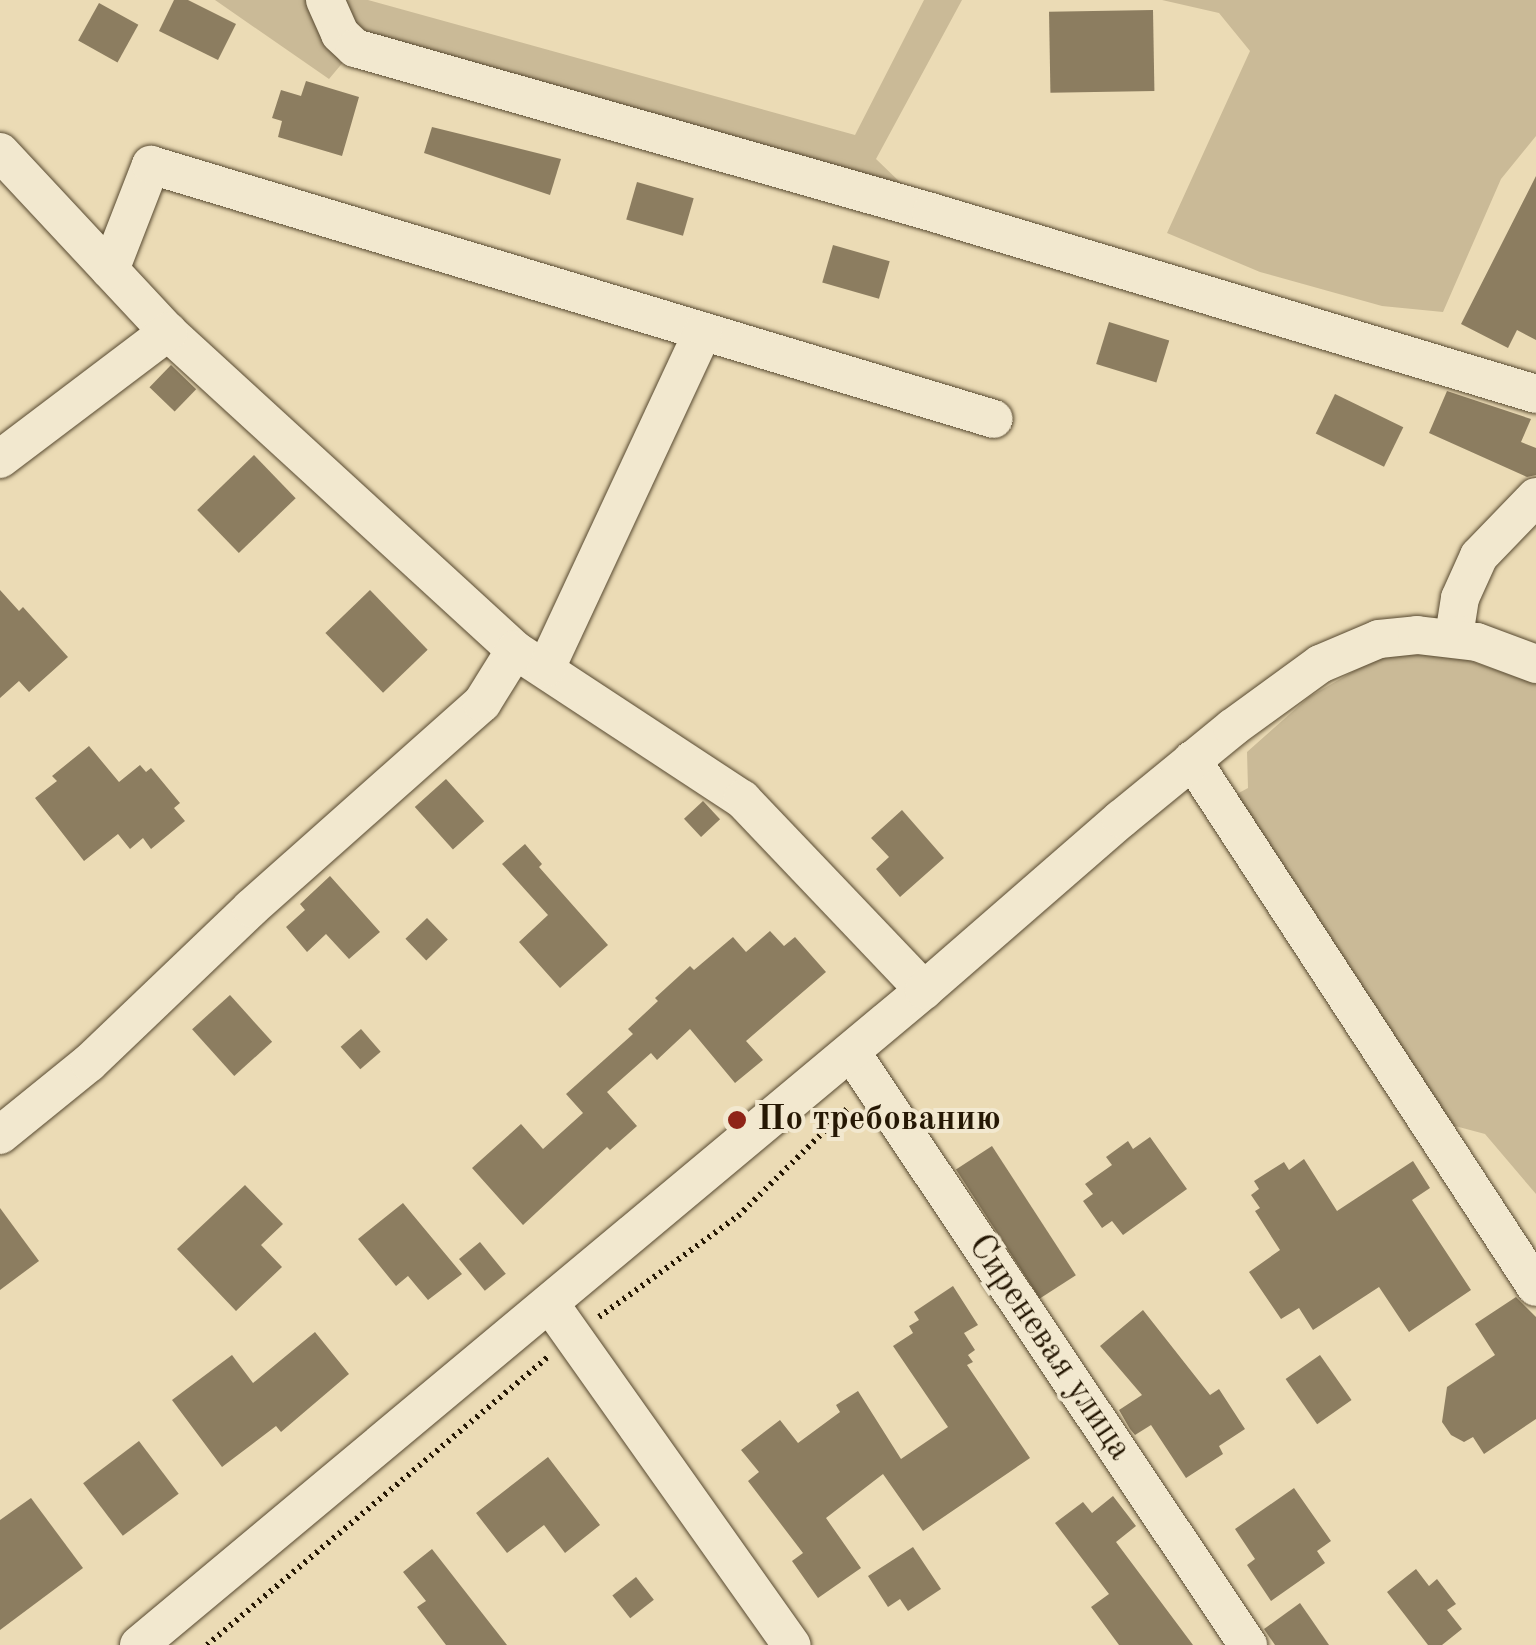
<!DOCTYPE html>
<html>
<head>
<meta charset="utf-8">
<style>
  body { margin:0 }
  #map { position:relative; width:1536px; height:1645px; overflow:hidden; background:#ebdbb5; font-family:"Old Standard TT",serif }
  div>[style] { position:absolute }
  .green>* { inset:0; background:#caba97 }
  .building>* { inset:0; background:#8c7d60; transform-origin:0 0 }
  .path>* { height:6px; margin-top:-3px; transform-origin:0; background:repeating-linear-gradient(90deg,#261804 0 2.5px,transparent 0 7.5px) }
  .roads { filter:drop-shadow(0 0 2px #574930) drop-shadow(0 0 2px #574930) }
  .minor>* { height:38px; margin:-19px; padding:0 19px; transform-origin:19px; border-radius:19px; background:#f2e8cf }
  .dots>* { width:28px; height:28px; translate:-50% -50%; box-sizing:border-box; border:5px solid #f2e8cf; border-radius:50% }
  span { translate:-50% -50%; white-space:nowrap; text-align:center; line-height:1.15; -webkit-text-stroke:8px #f2e8cf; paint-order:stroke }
  .poi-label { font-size:35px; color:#261804; font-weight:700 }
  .left { translate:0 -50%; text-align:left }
  .street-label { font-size:35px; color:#261804 }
</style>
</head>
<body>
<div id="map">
  <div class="green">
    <div style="clip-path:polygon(215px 0,368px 0,855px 135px,924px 0,962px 0,876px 159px,931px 212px,355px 48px,329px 79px)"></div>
    <div style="clip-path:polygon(1162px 0,1536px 0,1536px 136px,1501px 179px,1443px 312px,1382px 306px,1260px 272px,1167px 233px,1250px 51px,1219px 13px)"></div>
    <div style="clip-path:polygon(1416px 651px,1462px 658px,1536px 684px,1536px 1194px,1485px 1134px,1444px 1123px,1235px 795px,1248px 788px,1247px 752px,1309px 697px,1375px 659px)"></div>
  </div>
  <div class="building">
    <div style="clip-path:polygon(174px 0,188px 0,236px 24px,218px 60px,159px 31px)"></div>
    <div style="left:99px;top:3px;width:45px;height:43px;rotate:29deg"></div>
    <div style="left:1153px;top:10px;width:81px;height:104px;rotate:89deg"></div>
    <div style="clip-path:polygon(306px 81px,359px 97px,342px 156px,278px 137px,282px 121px,272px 118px,281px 90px,301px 96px)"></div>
    <div style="clip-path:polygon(432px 127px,561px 159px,550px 195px,424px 153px)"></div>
    <div style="clip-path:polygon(1536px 176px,1536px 340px,1517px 330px,1508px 348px,1461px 324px)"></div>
    <div style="left:637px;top:182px;width:59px;height:39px;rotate:16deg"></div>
    <div style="left:833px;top:245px;width:59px;height:39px;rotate:16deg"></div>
    <div style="left:1109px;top:322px;width:63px;height:44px;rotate:17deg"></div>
    <div style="left:171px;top:365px;width:35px;height:31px;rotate:44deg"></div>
    <div style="clip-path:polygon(1447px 391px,1531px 419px,1521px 442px,1536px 448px,1536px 475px,1527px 477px,1429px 433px)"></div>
    <div style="left:1335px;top:394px;width:76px;height:44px;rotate:26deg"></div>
    <div style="left:254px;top:455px;width:60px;height:79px;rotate:46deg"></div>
    <div style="clip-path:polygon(0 590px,19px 611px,23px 607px,68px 657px,29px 692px,19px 681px,0 698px)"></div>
    <div style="left:370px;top:590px;width:83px;height:62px;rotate:46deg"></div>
    <div style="clip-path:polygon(89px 746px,119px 782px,140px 765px,146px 772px,151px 768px,180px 803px,174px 808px,185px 821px,151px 849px,143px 838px,130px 849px,118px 834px,84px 861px,35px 798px,57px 781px,52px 776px)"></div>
    <div style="left:446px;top:779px;width:57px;height:42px;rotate:48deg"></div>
    <div style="left:703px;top:801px;width:25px;height:26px;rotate:47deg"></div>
    <div style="clip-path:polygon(902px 810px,944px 858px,900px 897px,876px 869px,889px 857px,871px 838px)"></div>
    <div style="clip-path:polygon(525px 844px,542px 864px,539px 867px,608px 945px,560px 988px,519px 942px,548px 915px,502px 864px)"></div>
    <div style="clip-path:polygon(330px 876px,380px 932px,349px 959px,326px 934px,307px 952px,286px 927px,305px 910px,300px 904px)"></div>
    <div style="left:427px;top:918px;width:30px;height:30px;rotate:46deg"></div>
    <div style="clip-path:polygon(770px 931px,784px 946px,795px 937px,826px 972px,746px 1041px,763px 1060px,735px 1083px,690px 1029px,657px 1060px,651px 1053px,607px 1092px,637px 1126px,610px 1150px,607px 1147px,523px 1225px,472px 1168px,521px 1124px,543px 1149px,583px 1113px,566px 1094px,633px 1034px,628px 1029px,658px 1001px,655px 998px,690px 966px,694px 970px,733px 937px,746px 952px)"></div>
    <div style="left:230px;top:995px;width:63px;height:51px;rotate:48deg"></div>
    <div style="left:361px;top:1029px;width:30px;height:27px;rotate:49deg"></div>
    <div style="clip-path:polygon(1150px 1137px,1187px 1189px,1123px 1235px,1112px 1221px,1102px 1228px,1083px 1201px,1093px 1194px,1085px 1184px,1112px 1165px,1106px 1157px,1128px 1141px,1133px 1149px)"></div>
    <div style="left:992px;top:1146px;width:154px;height:43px;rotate:57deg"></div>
    <div style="clip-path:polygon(1304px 1159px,1337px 1211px,1413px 1161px,1430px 1188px,1412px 1200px,1471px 1290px,1409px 1332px,1379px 1287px,1313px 1330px,1299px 1308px,1281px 1319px,1249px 1272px,1280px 1250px,1255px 1211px,1260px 1208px,1251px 1195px,1259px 1189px,1254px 1181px,1284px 1162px,1289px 1170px)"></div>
    <div style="clip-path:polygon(245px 1185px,283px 1224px,261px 1245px,282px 1267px,236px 1311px,177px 1249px)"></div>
    <div style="clip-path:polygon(403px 1203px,462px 1274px,428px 1300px,408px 1276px,396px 1286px,358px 1239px)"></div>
    <div style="clip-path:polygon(0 1208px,39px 1261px,0 1290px)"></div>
    <div style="left:480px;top:1242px;width:41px;height:27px;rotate:51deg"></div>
    <div style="clip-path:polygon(953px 1286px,978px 1325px,964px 1333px,975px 1350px,968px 1355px,973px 1362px,967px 1365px,1030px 1458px,923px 1531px,883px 1474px,826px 1518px,861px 1568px,818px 1598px,792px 1561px,803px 1553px,748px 1481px,759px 1472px,741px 1450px,780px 1420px,798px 1443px,840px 1412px,836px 1405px,858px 1391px,901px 1459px,948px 1427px,893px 1346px,913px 1333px,909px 1326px,919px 1320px,914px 1312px)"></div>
    <div style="clip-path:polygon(1516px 1297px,1536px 1317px,1536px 1419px,1484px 1454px,1473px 1437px,1464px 1442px,1451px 1435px,1442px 1422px,1447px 1387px,1495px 1355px,1475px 1324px)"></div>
    <div style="clip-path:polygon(1143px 1310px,1210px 1395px,1219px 1389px,1245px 1429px,1219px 1446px,1223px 1454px,1186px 1478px,1151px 1425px,1135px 1435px,1130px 1429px,1119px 1410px,1142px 1395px,1100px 1346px)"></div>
    <div style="clip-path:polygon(315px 1332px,349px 1374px,281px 1432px,276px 1426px,222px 1467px,172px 1400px,232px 1355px,253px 1383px)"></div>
    <div style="left:1320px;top:1355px;width:55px;height:42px;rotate:55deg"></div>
    <div style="left:139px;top:1441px;width:66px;height:70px;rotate:53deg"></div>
    <div style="clip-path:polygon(548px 1457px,600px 1525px,565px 1553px,544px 1525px,507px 1553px,476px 1513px)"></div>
    <div style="clip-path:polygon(1294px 1488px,1331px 1541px,1317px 1551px,1325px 1563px,1271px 1601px,1247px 1565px,1255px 1559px,1235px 1529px)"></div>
    <div style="clip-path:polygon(1113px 1496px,1136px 1526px,1116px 1542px,1193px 1645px,1119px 1645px,1091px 1607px,1109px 1594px,1055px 1523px,1083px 1502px,1092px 1513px)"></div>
    <div style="clip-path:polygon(31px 1498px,83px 1568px,0 1630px,0 1520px)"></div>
    <div style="clip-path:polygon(913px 1547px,941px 1589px,908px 1611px,900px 1599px,888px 1607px,868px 1576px)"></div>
    <div style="clip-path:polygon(432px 1549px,507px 1645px,446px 1645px,417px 1607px,426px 1601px,403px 1572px)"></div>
    <div style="clip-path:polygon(1416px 1569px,1429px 1586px,1437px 1579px,1456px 1604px,1447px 1610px,1462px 1629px,1442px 1645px,1428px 1645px,1387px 1592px)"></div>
    <div style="left:636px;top:1577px;width:29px;height:30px;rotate:52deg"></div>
    <div style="clip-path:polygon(1300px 1603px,1329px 1645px,1275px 1645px,1268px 1635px,1264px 1629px)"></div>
  </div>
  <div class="path">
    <div style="left:599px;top:1317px;width:172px;rotate:-36deg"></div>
    <div style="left:738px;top:1216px;width:156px;rotate:-44.5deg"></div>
    <div style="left:207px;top:1645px;width:449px;rotate:-40.2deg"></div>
  </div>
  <div class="roads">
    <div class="minor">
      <div style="left:325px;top:0;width:37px;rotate:66deg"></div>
      <div style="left:340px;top:34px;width:21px;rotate:43deg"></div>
      <div style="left:355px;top:48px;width:599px;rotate:15.89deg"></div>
      <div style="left:931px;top:212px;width:632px;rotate:16.74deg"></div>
      <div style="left:0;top:152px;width:246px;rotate:47deg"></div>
      <div style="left:168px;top:332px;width:471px;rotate:42.5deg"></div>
      <div style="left:515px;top:650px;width:272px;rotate:33.3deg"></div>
      <div style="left:742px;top:799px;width:264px;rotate:46.4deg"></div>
      <div style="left:110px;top:270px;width:113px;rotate:-68.7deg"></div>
      <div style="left:151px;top:165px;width:880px;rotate:16.77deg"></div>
      <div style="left:0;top:459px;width:211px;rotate:-37.1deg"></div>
      <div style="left:1454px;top:636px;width:38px;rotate:-81deg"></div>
      <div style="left:1460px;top:598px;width:46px;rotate:-65.7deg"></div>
      <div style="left:1479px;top:556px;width:82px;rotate:-46deg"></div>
      <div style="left:546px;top:668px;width:371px;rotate:-65deg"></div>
      <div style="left:1192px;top:760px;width:629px;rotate:56.87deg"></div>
      <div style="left:851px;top:1052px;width:714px;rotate:56.2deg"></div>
      <div style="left:0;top:1135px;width:114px;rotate:-39deg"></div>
      <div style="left:89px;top:1063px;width:224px;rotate:-43.7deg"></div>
      <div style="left:251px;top:908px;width:309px;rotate:-41.6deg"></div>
      <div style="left:482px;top:703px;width:62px;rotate:-58.1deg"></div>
      <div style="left:550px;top:1304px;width:418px;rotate:54.7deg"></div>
      <div style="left:139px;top:1645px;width:1022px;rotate:-39.84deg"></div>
      <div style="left:924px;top:990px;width:261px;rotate:-41deg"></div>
      <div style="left:1121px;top:819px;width:144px;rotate:-39.3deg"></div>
      <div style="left:1232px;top:728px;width:109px;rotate:-36deg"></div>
      <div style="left:1320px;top:664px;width:64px;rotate:-23deg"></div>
      <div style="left:1379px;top:639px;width:38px;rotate:-6deg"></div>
      <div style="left:1417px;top:635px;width:60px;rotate:6.7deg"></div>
      <div style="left:1477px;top:642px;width:63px;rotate:20.4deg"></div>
    </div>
  </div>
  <div class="dots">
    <div style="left:737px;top:1120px;background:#8f2418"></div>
  </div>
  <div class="poi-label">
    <span class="left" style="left:757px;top:1120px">По требованию</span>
  </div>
  <div class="street-label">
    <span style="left:1049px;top:1348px;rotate:56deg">Сиреневая улица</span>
  </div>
</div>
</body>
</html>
